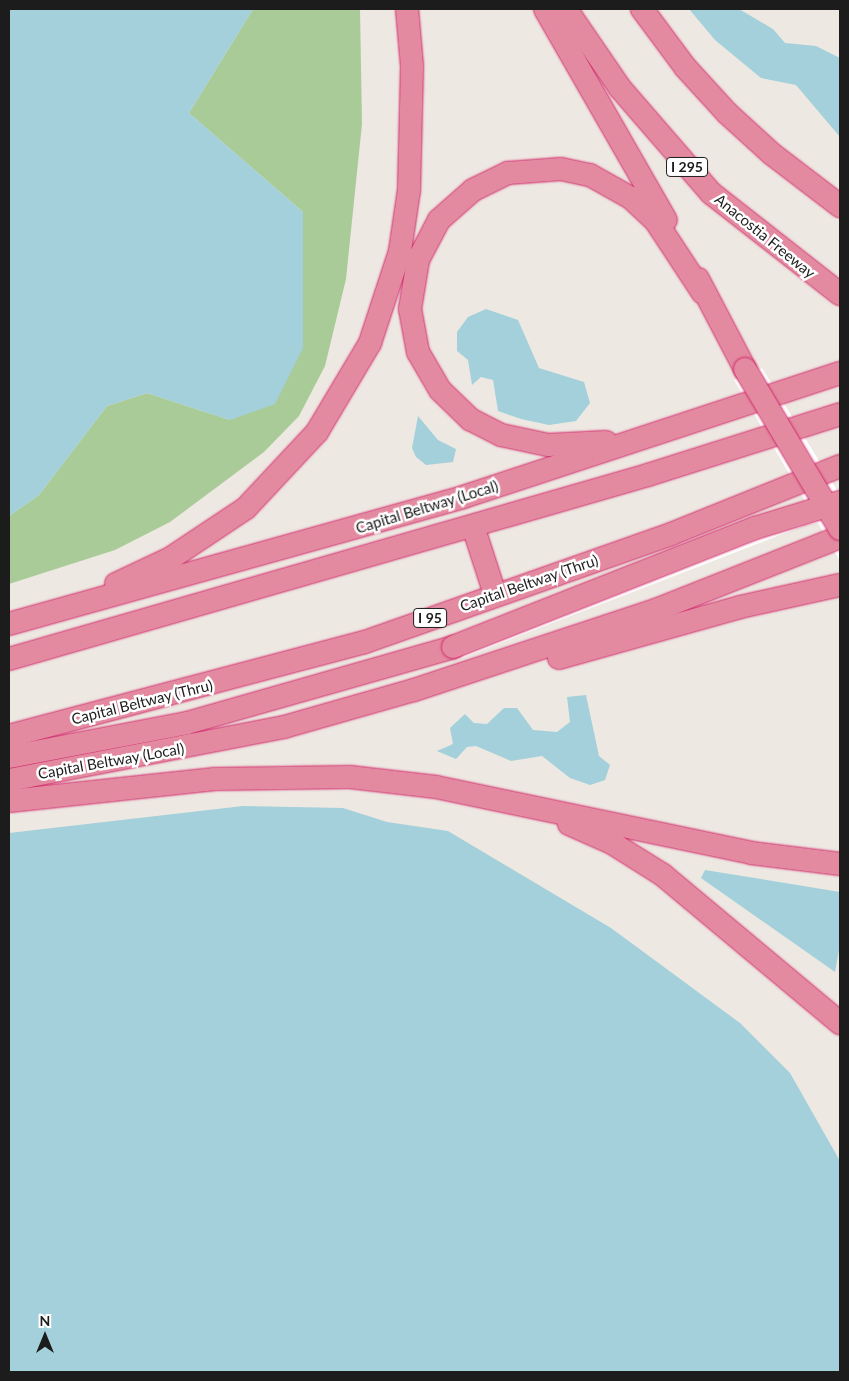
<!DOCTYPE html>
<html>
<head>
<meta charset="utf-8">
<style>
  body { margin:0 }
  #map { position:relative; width:849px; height:1381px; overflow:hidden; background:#ede8e1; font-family:Lato,sans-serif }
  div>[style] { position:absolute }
  .forest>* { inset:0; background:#a9cb97 }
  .water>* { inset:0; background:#a3d0da }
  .pier>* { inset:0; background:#fff }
  .roads { filter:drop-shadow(0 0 1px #d1296b) drop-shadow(0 0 1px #d1296b) }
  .highway>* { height:22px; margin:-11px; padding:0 11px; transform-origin:11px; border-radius:11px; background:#e38aa0 }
  .bridges { filter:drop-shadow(0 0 1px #d1296b) drop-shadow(0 0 1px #d1296b) }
  .highway-bridge>* { height:22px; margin:-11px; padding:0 11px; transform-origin:11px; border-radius:11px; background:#e38aa0 }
  span { translate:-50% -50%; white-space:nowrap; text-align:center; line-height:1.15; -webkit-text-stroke:5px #fff; paint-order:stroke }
  .shield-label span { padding:1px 4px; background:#fff; border:1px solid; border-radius:4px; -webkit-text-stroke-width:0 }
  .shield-label { font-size:14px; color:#1c1c1c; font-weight:700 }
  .street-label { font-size:15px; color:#1c1c1c }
  .frame { position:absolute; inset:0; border:10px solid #1c1c1c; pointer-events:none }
  .north { position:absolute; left:20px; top:1311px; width:50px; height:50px; -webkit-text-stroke:4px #fff; paint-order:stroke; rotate:0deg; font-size:14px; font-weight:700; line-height:20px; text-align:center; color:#1c1c1c }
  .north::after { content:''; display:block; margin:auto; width:18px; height:22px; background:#1c1c1c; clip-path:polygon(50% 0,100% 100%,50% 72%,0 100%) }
</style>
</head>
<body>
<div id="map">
  <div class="forest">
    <div style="clip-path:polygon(253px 9px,360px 9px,362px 124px,346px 279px,325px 366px,299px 416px,264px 452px,170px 522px,115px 550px,9px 584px,9px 516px,39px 495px,107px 406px,147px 393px,230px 420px,303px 212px,189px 113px)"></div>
  </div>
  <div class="water">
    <div style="clip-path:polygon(9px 9px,253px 9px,189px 113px,303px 212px,303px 348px,275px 404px,230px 420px,147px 393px,107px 406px,39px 495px,9px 516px)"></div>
    <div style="clip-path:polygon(689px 9px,739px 9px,773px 29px,785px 43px,816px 46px,840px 58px,840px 137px,796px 85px,761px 78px,715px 40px)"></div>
    <div style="clip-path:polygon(486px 309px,518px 320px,539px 368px,584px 382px,590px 403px,576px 421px,549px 425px,521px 419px,498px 411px,493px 380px,481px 377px,472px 385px,468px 360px,457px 351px,457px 332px,468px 317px)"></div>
    <div style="clip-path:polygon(418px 416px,438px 440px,456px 449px,453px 462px,426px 465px,416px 457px,412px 448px)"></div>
    <div style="clip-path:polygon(586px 695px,599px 756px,610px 765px,605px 780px,590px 785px,570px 778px,542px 756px,511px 761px,476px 746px,467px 747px,456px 759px,437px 751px,453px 744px,450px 728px,465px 714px,474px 723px,487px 724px,504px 708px,517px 708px,533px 730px,557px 732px,570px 722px,567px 697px)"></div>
    <div style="clip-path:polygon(243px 806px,343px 808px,387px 822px,448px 831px,611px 928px,740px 1023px,790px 1073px,840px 1161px,840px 1372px,9px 1372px,9px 833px)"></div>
    <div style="clip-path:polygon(705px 870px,840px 892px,840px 945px,835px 972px,701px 878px)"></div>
  </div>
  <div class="pier">
    <div style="clip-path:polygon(762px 368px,840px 495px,840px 561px,818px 523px,806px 525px,457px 660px,451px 642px,807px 504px,734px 380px)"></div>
  </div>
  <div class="roads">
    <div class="highway">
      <div style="left:545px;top:9px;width:243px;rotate:60.2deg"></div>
      <div style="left:566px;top:9px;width:96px;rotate:55.6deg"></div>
      <div style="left:620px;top:88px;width:139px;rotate:49.1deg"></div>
      <div style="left:711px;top:193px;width:164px;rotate:38.1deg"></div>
      <div style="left:642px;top:9px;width:72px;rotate:53.4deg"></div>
      <div style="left:685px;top:67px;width:62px;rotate:47.6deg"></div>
      <div style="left:727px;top:113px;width:61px;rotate:42.3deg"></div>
      <div style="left:772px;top:154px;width:86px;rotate:37.4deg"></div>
      <div style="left:698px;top:279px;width:102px;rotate:62.4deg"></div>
      <div style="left:606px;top:442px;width:58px;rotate:177deg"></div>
      <div style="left:548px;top:445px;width:48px;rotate:-168deg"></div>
      <div style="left:501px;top:435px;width:34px;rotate:-153deg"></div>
      <div style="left:471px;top:420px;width:43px;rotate:-135.9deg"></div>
      <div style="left:440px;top:390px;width:44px;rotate:-120.1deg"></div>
      <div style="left:418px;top:352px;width:44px;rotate:-100.5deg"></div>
      <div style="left:410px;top:309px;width:50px;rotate:-80.7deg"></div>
      <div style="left:418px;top:260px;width:45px;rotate:-62.3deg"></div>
      <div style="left:439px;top:220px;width:45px;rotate:-41.4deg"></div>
      <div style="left:473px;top:190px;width:39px;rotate:-26deg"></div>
      <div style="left:508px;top:173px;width:53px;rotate:-4.3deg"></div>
      <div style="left:561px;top:169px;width:30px;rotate:12deg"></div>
      <div style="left:590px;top:175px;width:47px;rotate:29.3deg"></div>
      <div style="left:631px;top:198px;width:33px;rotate:43deg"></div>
      <div style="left:655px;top:220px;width:87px;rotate:56.7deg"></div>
      <div style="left:473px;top:526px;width:71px;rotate:72.1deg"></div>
      <div style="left:116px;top:584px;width:61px;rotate:-25.3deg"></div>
      <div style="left:171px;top:558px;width:90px;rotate:-33.7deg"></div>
      <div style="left:246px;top:508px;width:104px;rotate:-46.9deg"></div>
      <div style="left:317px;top:432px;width:104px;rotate:-59.2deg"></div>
      <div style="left:370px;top:343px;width:97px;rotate:-71.9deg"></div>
      <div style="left:400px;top:251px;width:62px;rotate:-81.6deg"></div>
      <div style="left:409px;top:190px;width:124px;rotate:-88.6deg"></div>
      <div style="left:412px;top:66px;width:57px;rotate:-95deg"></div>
      <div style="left:9px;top:624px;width:471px;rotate:-15.6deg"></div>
      <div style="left:463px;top:497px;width:397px;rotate:-18.2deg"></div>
      <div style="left:559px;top:658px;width:188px;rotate:-15.7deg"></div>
      <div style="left:740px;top:607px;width:102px;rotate:-12.4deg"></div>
      <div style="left:9px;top:659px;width:665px;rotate:-16.06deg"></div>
      <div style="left:648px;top:475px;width:201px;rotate:-17.6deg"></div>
      <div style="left:9px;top:736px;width:368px;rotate:-14.8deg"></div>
      <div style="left:365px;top:642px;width:324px;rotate:-19.4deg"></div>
      <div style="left:671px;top:534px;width:182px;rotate:-21.9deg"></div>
      <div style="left:9px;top:757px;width:181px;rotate:-10.8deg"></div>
      <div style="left:187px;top:723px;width:277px;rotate:-15.9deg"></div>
      <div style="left:9px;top:780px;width:280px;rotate:-10.9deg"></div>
      <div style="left:284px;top:727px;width:135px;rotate:-15.9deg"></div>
      <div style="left:414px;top:690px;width:255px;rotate:-18.3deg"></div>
      <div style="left:656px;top:610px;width:198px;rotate:-21.6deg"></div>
      <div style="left:9px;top:801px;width:207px;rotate:-6.1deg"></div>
      <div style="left:215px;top:779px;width:135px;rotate:-0.8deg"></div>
      <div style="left:350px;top:777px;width:87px;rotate:6.6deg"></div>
      <div style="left:436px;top:787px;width:322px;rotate:11.8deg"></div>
      <div style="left:751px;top:853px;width:90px;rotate:7deg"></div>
      <div style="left:569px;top:824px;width:47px;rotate:23.8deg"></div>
      <div style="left:612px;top:843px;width:60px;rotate:32.1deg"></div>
      <div style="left:663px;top:875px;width:231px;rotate:39.9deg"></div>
    </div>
  </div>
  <div class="bridges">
    <div class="highway-bridge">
      <div style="left:745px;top:369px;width:186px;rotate:59.3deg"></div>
      <div style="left:453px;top:647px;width:325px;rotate:-21.5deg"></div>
      <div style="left:755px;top:528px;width:89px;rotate:-17deg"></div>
    </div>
  </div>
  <div class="shield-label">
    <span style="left:687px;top:167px">I 295</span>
    <span style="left:430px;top:618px">I 95</span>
  </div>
  <div class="street-label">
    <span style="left:765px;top:236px;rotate:39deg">Anacostia Freeway</span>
    <span style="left:427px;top:507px;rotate:-17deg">Capital Beltway (Local)</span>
    <span style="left:529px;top:583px;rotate:-19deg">Capital Beltway (Thru)</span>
    <span style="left:142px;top:702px;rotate:-14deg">Capital Beltway (Thru)</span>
    <span style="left:111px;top:761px;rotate:-10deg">Capital Beltway (Local)</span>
  </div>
  <div class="frame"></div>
  <div class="north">N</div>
</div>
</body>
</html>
